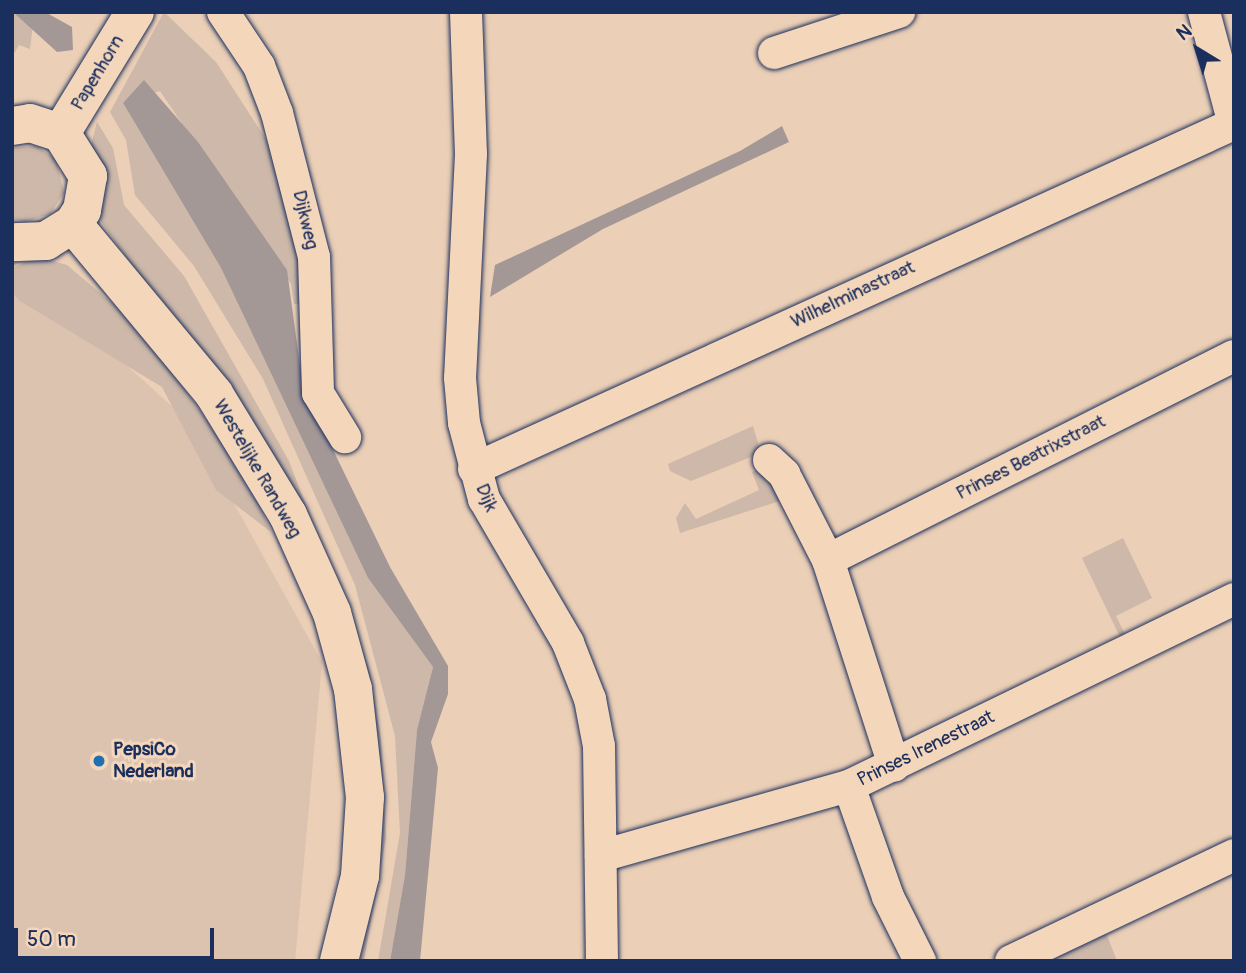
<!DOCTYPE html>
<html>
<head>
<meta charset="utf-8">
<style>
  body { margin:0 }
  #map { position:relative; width:1246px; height:973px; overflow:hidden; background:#ebcfb6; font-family:Pangolin,sans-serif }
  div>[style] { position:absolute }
  .built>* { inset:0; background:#dcc3b0 }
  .green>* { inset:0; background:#cdb8a9 }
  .water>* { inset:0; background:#a49897 }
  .roads { filter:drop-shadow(0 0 2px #1b2f5e) drop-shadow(0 0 2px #1b2f5e) }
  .street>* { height:32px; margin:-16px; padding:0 16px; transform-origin:16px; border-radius:16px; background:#f4d6ba }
  .secondary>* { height:38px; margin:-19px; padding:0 19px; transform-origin:19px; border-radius:19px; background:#f4d6ba }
  .dots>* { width:19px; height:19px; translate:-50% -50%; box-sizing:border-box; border:4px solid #f4d6ba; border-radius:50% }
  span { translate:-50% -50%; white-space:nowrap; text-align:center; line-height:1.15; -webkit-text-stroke:6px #f4d6ba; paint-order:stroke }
  .street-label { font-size:19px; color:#1b2f5e }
  .poi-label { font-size:19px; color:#1b2f5e; font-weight:700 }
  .left { translate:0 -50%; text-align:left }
  .frame { position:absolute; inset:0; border:14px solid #1b2f5e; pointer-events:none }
  .north { position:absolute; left:1162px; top:14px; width:70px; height:70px; -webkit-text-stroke:5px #f4d6ba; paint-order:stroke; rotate:322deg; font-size:19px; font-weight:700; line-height:28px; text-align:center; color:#1b2f5e }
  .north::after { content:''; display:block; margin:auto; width:24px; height:32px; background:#1b2f5e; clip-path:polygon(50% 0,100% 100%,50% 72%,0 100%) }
  .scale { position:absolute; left:14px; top:928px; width:200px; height:32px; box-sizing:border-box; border:4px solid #1b2f5e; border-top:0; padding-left:9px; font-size:21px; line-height:24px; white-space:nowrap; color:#1b2f5e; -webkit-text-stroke:5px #f4d6ba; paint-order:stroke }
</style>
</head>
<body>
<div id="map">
  <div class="built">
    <div style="clip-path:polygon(12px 261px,188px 421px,322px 662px,295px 961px,12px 961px)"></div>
  </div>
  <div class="green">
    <div style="clip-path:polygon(13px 12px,33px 24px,30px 49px,19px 45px,12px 57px)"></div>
    <div style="clip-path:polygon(164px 12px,216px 62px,267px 141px,294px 215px,305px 304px,294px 304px,291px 284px,160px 91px,123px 103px,221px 268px,368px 578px,433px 667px,417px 731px,405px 875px,390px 961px,378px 961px,400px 833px,395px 736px,355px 585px,263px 379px,194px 266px,135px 195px,126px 140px,110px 112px)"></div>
    <div style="clip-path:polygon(97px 122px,113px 148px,124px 205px,184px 276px,289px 461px,369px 669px,381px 739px,386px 838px,364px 961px,352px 961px,370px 704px,137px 272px,100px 220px,91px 145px)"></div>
    <div style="clip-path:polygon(36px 146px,56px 159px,64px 193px,50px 214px,25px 222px,12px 219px,12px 148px)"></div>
    <div style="clip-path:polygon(38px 257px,67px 265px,139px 326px,243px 470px,271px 532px,216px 490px,162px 387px,20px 301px,12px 292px,12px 268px)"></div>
    <div style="clip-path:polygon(753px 426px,761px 453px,691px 481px,670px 471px,668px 464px)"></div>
    <div style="clip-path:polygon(757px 470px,786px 499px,680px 533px,676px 518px,685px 503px,696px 519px,759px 490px,752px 472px)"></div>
    <div style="clip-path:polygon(1123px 538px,1152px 598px,1116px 616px,1125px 634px,1120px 637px,1082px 558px)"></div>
    <div style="clip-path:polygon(1106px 933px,1117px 961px,1047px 961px)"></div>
  </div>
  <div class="water">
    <div style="clip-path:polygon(13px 12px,45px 12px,72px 27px,73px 50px,57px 52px)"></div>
    <div style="clip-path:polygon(144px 80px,198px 142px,287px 270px,303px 388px,390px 567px,448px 666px,448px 694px,431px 742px,438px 768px,420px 961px,390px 961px,405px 875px,417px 730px,433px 667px,368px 578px,221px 268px,123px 103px)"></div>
    <div style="clip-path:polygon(782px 126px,789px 142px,603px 229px,490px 297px,495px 265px,740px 151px)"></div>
  </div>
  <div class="roads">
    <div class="street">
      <div style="left:223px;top:12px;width:65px;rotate:56.3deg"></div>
      <div style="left:259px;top:66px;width:50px;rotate:69deg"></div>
      <div style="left:277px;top:113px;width:149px;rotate:75.6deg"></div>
      <div style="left:314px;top:257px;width:136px;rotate:88.3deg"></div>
      <div style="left:318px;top:393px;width:52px;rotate:58.5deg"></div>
      <div style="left:466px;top:12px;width:142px;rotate:88deg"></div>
      <div style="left:471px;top:154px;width:224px;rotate:92.8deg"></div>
      <div style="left:460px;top:378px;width:45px;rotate:84.9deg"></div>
      <div style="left:464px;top:423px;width:79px;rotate:75.3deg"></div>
      <div style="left:484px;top:499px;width:167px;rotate:59.7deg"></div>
      <div style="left:568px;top:643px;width:60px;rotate:68.6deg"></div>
      <div style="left:590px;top:699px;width:48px;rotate:79.2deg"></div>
      <div style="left:599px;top:746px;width:215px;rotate:89.2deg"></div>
      <div style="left:1204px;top:12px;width:116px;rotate:75deg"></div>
      <div style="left:774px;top:53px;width:132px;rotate:-18.2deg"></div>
      <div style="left:769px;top:460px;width:21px;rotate:43deg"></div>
      <div style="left:784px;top:474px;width:97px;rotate:62.9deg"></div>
      <div style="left:828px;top:560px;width:216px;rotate:72.2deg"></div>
      <div style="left:474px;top:469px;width:835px;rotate:-24.42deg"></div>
      <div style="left:828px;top:560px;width:454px;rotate:-26.7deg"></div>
      <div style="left:849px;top:786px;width:118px;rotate:70.6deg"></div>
      <div style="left:888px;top:897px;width:72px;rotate:63.4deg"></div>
      <div style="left:601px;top:856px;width:258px;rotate:-15.8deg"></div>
      <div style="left:849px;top:786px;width:428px;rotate:-25.9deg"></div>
      <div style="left:1011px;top:961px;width:247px;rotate:-25.4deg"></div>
    </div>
    <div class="secondary">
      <div style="left:12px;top:126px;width:18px;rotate:-9deg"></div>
      <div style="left:30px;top:123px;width:33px;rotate:18deg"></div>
      <div style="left:61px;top:133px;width:51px;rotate:57.9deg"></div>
      <div style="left:88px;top:176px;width:35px;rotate:100deg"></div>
      <div style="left:82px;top:210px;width:17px;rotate:123deg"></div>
      <div style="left:73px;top:224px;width:32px;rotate:148deg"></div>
      <div style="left:46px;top:241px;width:34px;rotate:178deg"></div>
      <div style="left:61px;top:133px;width:142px;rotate:-58.6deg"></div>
      <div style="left:73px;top:224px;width:221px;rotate:50.3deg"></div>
      <div style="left:214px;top:394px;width:142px;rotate:58.6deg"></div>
      <div style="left:288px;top:515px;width:107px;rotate:65.8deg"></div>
      <div style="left:332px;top:613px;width:79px;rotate:74.6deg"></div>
      <div style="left:353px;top:689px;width:109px;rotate:83.7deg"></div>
      <div style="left:365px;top:797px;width:79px;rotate:93.6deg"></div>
      <div style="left:360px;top:876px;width:88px;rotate:103.9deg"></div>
    </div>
  </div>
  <div class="dots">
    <div style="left:99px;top:761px;background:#1f6fb2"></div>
  </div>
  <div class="street-label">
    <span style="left:98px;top:73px;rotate:-59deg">Papenhorn</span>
    <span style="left:305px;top:220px;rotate:77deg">Dijkweg</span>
    <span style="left:853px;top:295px;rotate:-25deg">Wilhelminastraat</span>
    <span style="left:1031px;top:458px;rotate:-27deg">Prinses Beatrixstraat</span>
    <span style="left:257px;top:469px;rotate:60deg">Westelijke Randweg</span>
    <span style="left:486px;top:498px;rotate:67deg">Dijk</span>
    <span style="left:926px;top:749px;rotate:-26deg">Prinses Irenestraat</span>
  </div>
  <div class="poi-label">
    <span class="left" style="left:113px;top:761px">PepsiCo<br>Nederland</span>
  </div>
  <div class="frame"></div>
  <div class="north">N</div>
  <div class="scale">50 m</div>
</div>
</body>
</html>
